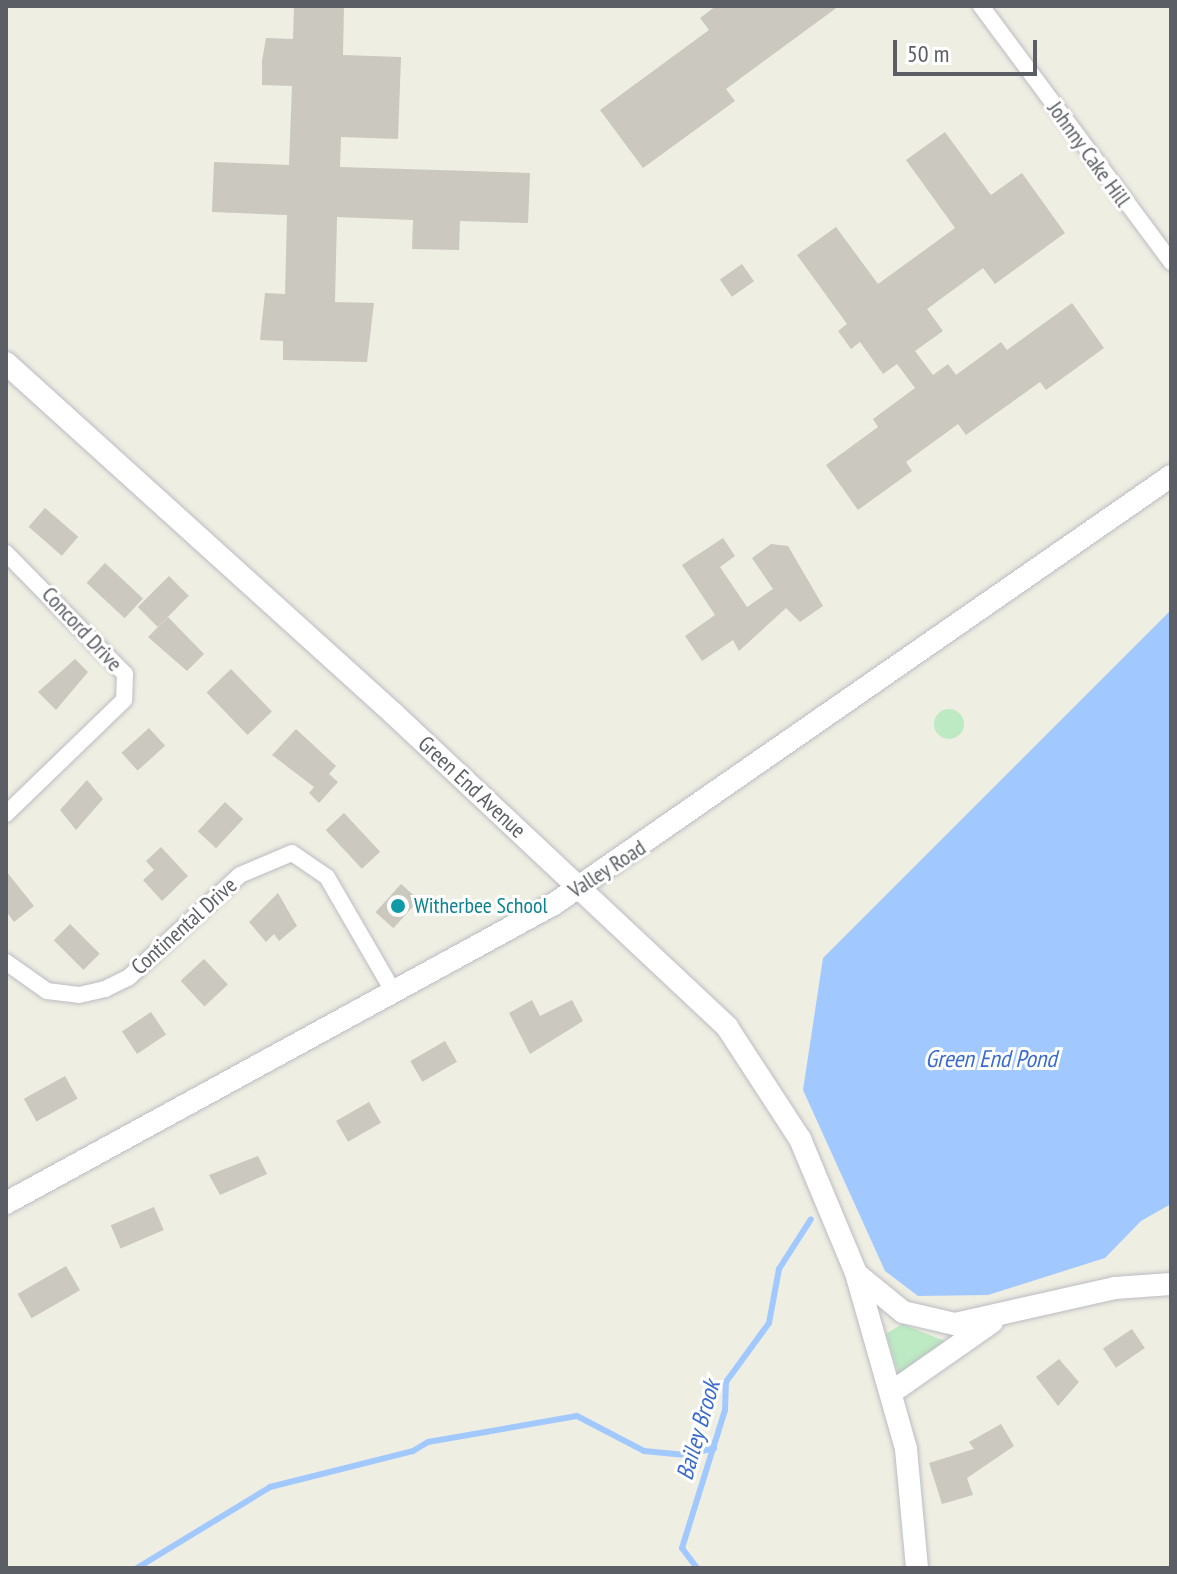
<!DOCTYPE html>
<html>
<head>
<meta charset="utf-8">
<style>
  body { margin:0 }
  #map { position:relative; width:1177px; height:1574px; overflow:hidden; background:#efeee2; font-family:"PT Sans Narrow",sans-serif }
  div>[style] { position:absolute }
  .green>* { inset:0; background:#bde9c3 }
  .round { border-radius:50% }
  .water>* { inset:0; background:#a2c9ff }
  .stream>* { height:6px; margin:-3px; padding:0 3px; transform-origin:3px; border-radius:3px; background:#a2c9ff }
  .building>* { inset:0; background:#cac8bf; transform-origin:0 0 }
  .roads { filter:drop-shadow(0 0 2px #babcc3) drop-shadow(0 0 2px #babcc3) }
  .street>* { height:16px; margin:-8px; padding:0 8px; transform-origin:8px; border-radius:8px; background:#fff }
  .secondary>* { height:22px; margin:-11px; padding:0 11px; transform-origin:11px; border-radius:11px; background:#fff }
  .dots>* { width:22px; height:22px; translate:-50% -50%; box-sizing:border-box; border:4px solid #fff; border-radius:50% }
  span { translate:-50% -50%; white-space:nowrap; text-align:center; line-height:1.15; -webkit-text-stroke:6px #fff; paint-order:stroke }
  .street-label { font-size:22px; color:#5b5e65 }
  .culture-label { font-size:22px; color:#0d838f }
  .left { translate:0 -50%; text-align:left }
  .water-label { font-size:24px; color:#3a6bcd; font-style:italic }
  .frame { position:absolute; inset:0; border:8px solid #5b5e65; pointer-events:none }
  .scale { position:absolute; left:893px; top:40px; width:144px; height:36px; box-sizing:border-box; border:4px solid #5b5e65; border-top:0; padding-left:10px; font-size:24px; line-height:28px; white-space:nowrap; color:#5b5e65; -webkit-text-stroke:6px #fff; paint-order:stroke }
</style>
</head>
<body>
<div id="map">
  <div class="green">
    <div class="round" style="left:934px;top:709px;width:30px;height:30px"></div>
    <div style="clip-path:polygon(902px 1324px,947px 1342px,899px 1375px,886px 1334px)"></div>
  </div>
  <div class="water">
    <div style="clip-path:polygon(1171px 610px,1171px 1204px,1141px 1221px,1105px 1258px,988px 1295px,918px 1296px,885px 1271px,803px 1090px,823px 958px)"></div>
  </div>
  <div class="stream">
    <div style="left:137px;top:1568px;width:156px;rotate:-31.3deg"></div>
    <div style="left:270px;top:1487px;width:147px;rotate:-14.1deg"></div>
    <div style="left:413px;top:1451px;width:17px;rotate:-31deg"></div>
    <div style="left:428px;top:1442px;width:151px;rotate:-9.9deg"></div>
    <div style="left:577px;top:1416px;width:76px;rotate:27.6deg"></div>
    <div style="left:644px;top:1451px;width:42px;rotate:5.4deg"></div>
    <div style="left:686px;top:1455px;width:29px;rotate:-14deg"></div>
    <div style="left:697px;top:1568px;width:25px;rotate:-127deg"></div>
    <div style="left:682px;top:1548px;width:145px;rotate:-72.7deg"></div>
    <div style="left:725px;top:1410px;width:28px;rotate:-88deg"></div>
    <div style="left:726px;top:1382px;width:73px;rotate:-53.9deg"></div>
    <div style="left:769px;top:1323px;width:55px;rotate:-79.5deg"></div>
    <div style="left:779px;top:1269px;width:59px;rotate:-57.4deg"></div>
  </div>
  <div class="building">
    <div style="clip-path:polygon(294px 6px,344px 6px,343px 55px,401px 57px,398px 139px,341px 137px,340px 167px,530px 173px,528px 223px,460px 221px,459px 250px,412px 249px,413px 220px,337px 217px,335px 302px,374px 303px,367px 362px,283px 360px,283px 341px,260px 340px,265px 293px,285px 294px,287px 215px,212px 212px,214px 162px,289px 165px,292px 86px,262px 85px,262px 61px,266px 38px,293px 39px)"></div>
    <div style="clip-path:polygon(716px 6px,839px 6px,726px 89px,735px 101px,643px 168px,600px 110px,709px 30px,700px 18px)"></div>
    <div style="clip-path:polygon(945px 132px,991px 195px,1022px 173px,1065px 233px,995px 284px,983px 268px,927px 309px,943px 331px,915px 351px,933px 375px,948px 364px,956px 375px,1001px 342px,1007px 350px,1072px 303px,1104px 348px,1046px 390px,1040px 382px,966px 435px,958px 424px,906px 462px,912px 471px,858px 510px,826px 465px,878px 427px,873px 419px,915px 388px,897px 364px,883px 374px,860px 342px,851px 349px,838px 331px,847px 324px,797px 255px,836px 227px,878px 284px,955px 228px,906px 160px)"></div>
    <div style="left:742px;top:264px;width:21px;height:27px;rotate:55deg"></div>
    <div style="left:45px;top:508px;width:44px;height:25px;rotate:41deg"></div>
    <div style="clip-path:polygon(723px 538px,735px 556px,720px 567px,747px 607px,773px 589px,752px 558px,771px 544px,788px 546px,823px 606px,800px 622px,786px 608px,739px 651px,733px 640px,702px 661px,685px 636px,715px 615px,682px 565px)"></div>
    <div style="left:105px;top:563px;width:52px;height:27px;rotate:43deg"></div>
    <div style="left:169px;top:576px;width:28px;height:44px;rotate:45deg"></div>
    <div style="clip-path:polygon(168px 617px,204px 654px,187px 671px,148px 637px)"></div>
    <div style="clip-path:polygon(75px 659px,88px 672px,56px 710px,38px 692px)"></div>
    <div style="left:231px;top:669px;width:59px;height:34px;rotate:46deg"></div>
    <div style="left:149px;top:728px;width:24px;height:37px;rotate:48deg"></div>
    <div style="clip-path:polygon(296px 729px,336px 766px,329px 774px,338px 782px,319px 803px,309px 793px,314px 787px,272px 755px)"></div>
    <div style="clip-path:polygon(87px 780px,103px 799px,76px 830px,60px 810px)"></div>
    <div style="left:225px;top:802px;width:25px;height:40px;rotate:43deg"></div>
    <div style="left:344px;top:813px;width:53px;height:25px;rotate:47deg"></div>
    <div style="clip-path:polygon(161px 847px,188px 876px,162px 901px,143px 880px,154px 870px,146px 861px)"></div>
    <div style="clip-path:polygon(6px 871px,34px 906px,14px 922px,6px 911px)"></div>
    <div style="left:401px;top:884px;width:24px;height:38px;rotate:42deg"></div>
    <div style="clip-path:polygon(278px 893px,297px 926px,279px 941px,274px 934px,266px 942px,249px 922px)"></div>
    <div style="left:70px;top:924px;width:42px;height:23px;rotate:45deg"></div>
    <div style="left:204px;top:959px;width:35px;height:32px;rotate:47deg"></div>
    <div style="clip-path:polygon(532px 1000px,540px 1016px,572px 1000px,583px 1021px,530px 1054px,509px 1013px)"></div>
    <div style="left:151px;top:1012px;width:27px;height:35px;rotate:56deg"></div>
    <div style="left:445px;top:1041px;width:24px;height:40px;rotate:60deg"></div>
    <div style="left:65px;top:1076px;width:26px;height:47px;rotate:61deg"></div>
    <div style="left:369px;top:1102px;width:24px;height:38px;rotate:60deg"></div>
    <div style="clip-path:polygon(258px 1156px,267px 1174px,220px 1195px,209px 1175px)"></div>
    <div style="left:154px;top:1207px;width:25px;height:47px;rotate:67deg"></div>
    <div style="left:66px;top:1266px;width:28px;height:56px;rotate:60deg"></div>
    <div style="left:1132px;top:1329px;width:23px;height:35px;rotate:56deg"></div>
    <div style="clip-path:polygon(1059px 1359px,1079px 1382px,1058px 1406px,1036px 1377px)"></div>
    <div style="clip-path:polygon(1001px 1424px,1014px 1446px,967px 1478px,973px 1495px,942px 1504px,929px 1463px,974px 1449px,969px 1442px)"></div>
  </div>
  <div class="roads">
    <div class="street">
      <div style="left:981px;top:6px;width:319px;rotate:53.4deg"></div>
      <div style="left:6px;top:553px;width:170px;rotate:45.5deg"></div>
      <div style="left:125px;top:674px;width:26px;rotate:92deg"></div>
      <div style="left:124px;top:700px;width:164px;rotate:136deg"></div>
      <div style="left:6px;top:962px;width:50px;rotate:35.3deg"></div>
      <div style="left:47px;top:991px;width:32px;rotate:7deg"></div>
      <div style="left:79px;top:995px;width:27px;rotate:-13deg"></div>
      <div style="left:105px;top:989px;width:25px;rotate:-26deg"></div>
      <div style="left:128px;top:978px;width:152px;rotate:-42.6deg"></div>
      <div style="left:240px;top:875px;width:56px;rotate:-22.9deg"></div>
      <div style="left:292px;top:853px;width:42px;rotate:34.4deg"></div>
      <div style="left:327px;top:877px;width:132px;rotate:59.9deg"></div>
    </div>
    <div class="secondary">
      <div style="left:6px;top:363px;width:523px;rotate:42.13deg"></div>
      <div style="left:394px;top:714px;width:457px;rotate:43.2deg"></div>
      <div style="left:727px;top:1027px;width:134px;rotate:56.9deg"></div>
      <div style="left:800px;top:1139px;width:145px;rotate:67.3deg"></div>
      <div style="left:856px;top:1273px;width:183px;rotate:74.1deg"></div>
      <div style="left:906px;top:1449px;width:120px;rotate:84.7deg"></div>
      <div style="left:6px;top:1203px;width:624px;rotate:-28.62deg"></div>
      <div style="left:554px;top:904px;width:751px;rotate:-34.75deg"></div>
      <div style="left:859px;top:1276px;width:57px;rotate:39.3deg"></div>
      <div style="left:903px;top:1312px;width:53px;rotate:13deg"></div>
      <div style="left:955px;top:1324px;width:164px;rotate:-12.7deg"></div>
      <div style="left:1115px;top:1288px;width:56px;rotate:-4.1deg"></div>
      <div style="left:892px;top:1392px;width:122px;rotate:-35deg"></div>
    </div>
  </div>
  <div class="dots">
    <div style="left:398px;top:906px;background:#0f9aa8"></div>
  </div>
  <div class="street-label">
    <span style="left:1089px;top:154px;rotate:54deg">Johnny Cake Hill</span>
    <span style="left:82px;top:629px;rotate:47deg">Concord Drive</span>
    <span style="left:472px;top:787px;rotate:43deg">Green End Avenue</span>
    <span style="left:607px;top:869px;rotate:-33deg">Valley Road</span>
    <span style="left:184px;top:926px;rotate:-42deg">Continental Drive</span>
  </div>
  <div class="culture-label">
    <span class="left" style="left:414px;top:906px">Witherbee School</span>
  </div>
  <div class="water-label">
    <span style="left:991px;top:1059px">Green End Pond</span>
    <span style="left:698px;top:1430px;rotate:-74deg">Bailey Brook</span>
  </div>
  <div class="frame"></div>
  <div class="scale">50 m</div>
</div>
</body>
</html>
